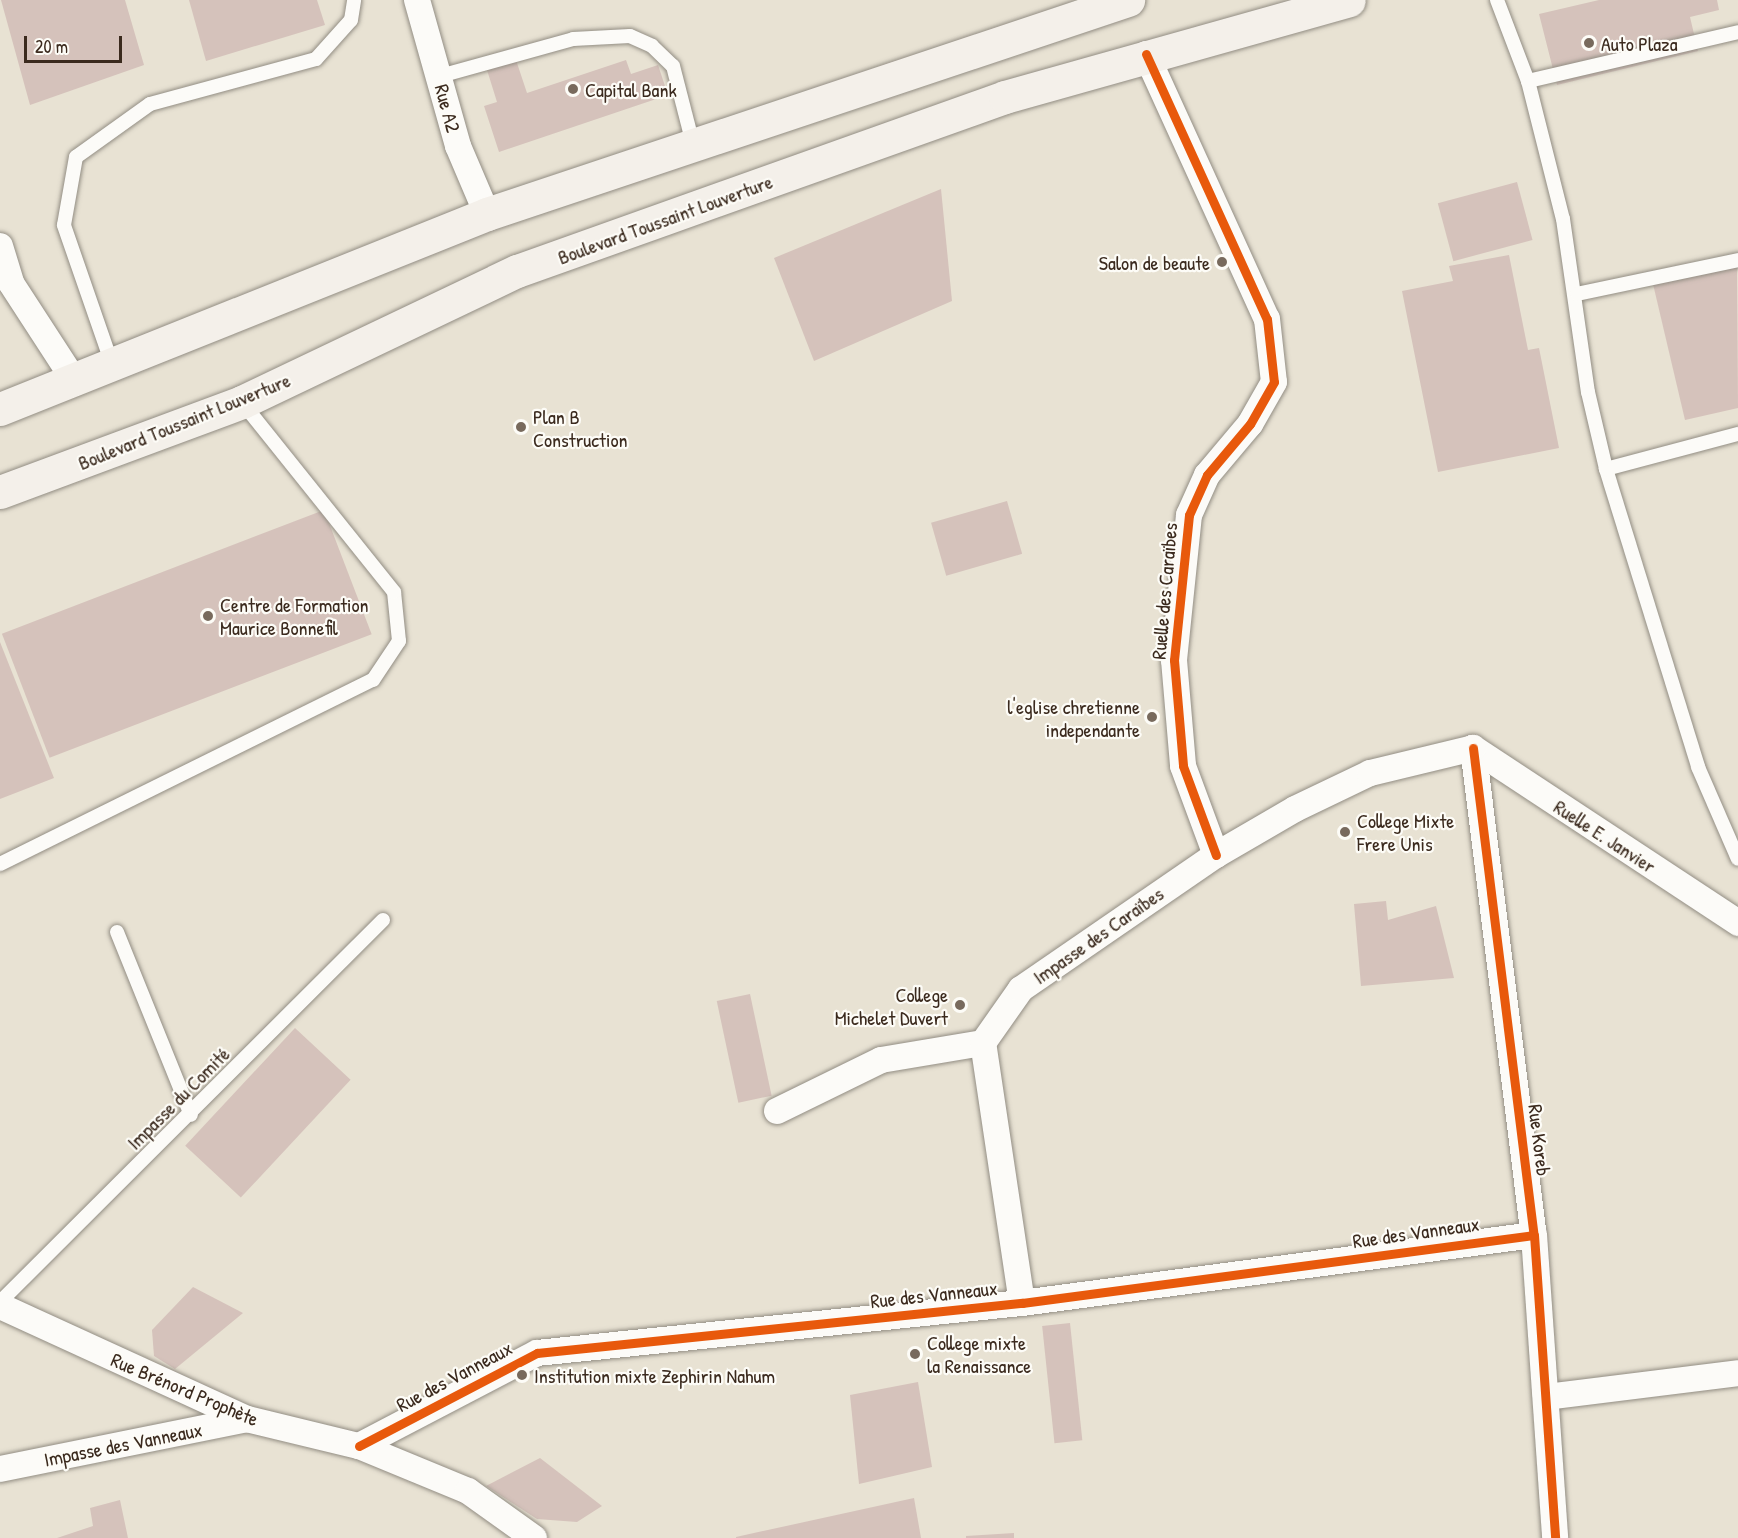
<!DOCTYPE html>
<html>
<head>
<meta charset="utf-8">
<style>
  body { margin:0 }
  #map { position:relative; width:1738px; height:1538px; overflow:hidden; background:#e8e2d3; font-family:"Patrick Hand",sans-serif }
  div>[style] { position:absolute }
  .building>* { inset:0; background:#d5c2bb; transform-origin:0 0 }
  .roads { filter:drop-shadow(0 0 2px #928d83) drop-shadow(0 0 2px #928d83) }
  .lane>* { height:14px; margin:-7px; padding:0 7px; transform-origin:7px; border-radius:7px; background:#fcfbf8 }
  .street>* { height:26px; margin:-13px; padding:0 13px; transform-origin:13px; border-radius:13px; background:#fcfbf8 }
  .secondary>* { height:33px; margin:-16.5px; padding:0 16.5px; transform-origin:16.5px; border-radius:16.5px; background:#f4f0ea }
  .cycleway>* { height:9px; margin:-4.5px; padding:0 4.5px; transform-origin:4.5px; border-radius:4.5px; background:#e8590c }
  .dots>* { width:16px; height:16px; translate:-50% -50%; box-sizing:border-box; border:3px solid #fdfcf7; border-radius:50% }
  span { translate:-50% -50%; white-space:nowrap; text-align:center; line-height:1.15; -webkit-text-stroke:4.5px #fdfcf7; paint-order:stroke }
  .poi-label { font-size:20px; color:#3b2a1e }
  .left { translate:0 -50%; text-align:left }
  .right { translate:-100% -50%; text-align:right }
  .street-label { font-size:20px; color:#3b2a1e }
  .scale { position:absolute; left:24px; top:36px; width:98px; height:27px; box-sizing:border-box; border:3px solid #3b2a1e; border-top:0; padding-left:8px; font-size:18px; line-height:21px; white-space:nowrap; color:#3b2a1e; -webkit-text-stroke:4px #fdfcf7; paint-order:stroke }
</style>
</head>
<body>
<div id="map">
  <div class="building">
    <div style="clip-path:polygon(1px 0,125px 0,144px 65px,30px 105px)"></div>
    <div style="clip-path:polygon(189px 0,317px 0,325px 25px,206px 61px)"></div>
    <div style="clip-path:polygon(1599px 0,1717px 0,1719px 10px,1690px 17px,1698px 51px,1557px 85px,1539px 14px)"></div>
    <div style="clip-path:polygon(516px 60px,527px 93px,626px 60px,631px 74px,658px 65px,668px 95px,499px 152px,484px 106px,497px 102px,487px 70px)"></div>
    <div style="left:1517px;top:182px;width:60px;height:82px;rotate:75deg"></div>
    <div style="clip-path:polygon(941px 189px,952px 301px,814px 361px,774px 258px)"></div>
    <div style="clip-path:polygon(1509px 255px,1528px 350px,1539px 348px,1559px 448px,1438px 472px,1402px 291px,1453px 281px,1449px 266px)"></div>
    <div style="clip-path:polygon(1737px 264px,1738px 408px,1685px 420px,1653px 284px)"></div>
    <div style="left:1007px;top:501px;width:55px;height:79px;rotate:74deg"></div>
    <div style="left:324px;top:510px;width:133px;height:345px;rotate:69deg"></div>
    <div style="clip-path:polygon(0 642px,54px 778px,0 799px)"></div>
    <div style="clip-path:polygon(1386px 901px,1388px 920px,1436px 906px,1454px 978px,1361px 986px,1354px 904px)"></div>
    <div style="left:750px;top:994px;width:104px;height:34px;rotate:78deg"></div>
    <div style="left:295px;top:1028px;width:76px;height:161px;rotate:43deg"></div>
    <div style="clip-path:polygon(193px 1287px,243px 1313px,175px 1369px,154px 1356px,152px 1330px)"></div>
    <div style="left:1070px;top:1323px;width:118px;height:28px;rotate:84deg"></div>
    <div style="clip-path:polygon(918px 1382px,932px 1467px,859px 1484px,850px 1395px)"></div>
    <div style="clip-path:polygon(540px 1458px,602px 1506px,577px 1522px,537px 1519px,486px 1486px)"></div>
    <div style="clip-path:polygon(914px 1498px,921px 1538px,736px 1538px,736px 1537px)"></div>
    <div style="clip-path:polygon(120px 1500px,128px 1538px,57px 1538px,93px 1526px,90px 1508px)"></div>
    <div style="clip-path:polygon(1014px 1533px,1014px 1538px,966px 1538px,966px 1536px)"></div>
  </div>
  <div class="roads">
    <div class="lane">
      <div style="left:1497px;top:0;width:87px;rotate:69.1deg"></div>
      <div style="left:1528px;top:81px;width:142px;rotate:75.8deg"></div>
      <div style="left:1563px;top:219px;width:175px;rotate:81.8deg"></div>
      <div style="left:1588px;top:392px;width:79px;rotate:76.8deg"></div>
      <div style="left:1606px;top:469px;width:312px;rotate:72.8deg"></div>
      <div style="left:1698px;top:767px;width:100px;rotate:66.5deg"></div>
      <div style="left:440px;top:76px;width:138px;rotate:-15.5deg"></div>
      <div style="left:573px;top:39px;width:57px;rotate:-3deg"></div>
      <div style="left:630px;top:36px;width:24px;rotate:24deg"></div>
      <div style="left:652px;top:46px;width:29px;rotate:44deg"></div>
      <div style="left:673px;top:66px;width:81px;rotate:75.6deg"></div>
      <div style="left:1528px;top:81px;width:216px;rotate:-13.1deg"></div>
      <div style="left:1577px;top:294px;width:165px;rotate:-11.9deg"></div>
      <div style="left:112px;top:364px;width:147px;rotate:-109.1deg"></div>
      <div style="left:64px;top:225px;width:69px;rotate:-80deg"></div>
      <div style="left:76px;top:157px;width:91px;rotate:-35.6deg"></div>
      <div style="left:150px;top:104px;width:172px;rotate:-15.2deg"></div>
      <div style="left:316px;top:59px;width:52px;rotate:-48.1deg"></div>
      <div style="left:351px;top:20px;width:20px;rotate:-81deg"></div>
      <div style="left:1606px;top:469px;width:137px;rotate:-14.9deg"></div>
      <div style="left:0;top:864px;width:416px;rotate:-26.3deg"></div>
      <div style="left:373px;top:680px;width:47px;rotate:-56.3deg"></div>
      <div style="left:399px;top:641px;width:49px;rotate:-95.8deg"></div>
      <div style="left:394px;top:592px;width:243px;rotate:-128.7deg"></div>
      <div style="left:117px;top:932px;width:197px;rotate:68deg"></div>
      <div style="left:0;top:1302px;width:541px;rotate:-44.93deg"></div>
    </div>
    <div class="street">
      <div style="left:417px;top:0;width:152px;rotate:74.3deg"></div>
      <div style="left:458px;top:146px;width:74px;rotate:66.9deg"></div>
      <div style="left:1146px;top:54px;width:291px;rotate:65.5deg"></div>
      <div style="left:1267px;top:319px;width:63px;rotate:83.7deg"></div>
      <div style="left:1274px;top:382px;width:48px;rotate:119.7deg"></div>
      <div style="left:1250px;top:424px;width:67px;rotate:130.1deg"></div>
      <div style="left:1207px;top:475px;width:44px;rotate:114.2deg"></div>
      <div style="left:1189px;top:515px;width:146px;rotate:95.9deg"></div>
      <div style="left:1174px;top:660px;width:106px;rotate:85.1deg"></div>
      <div style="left:1183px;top:766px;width:95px;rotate:69.7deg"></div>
      <div style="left:0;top:246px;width:39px;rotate:73deg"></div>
      <div style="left:11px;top:283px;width:116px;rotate:57deg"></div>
      <div style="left:1473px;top:748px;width:491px;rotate:82.9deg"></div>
      <div style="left:1534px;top:1235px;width:304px;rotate:86deg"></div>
      <div style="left:1473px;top:748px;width:318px;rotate:33.4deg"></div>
      <div style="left:777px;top:1111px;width:116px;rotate:-26.1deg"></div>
      <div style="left:881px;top:1060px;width:103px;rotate:-9.5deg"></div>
      <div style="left:1022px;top:1303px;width:263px;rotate:-98.5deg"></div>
      <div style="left:983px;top:1043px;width:66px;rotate:-54.9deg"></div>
      <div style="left:1021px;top:989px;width:237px;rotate:-34.5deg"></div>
      <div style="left:1216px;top:855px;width:91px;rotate:-30.2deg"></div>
      <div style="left:1295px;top:809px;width:83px;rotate:-25.6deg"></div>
      <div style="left:1370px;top:773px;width:106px;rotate:-13.6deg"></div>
      <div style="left:0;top:1306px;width:272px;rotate:24.6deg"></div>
      <div style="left:247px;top:1419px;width:115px;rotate:13.6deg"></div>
      <div style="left:359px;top:1446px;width:118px;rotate:22.4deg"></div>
      <div style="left:468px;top:1491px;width:81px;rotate:35.5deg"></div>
      <div style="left:1546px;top:1397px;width:193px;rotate:-7.1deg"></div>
      <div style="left:359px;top:1446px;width:201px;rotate:-27.6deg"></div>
      <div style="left:537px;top:1353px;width:488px;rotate:-5.9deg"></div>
      <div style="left:1022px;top:1303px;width:516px;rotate:-7.57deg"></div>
      <div style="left:0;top:1469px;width:252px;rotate:-11.4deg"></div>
    </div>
    <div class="secondary">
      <div style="left:0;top:409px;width:525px;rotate:-21.82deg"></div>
      <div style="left:487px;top:214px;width:676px;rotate:-18.46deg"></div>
      <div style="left:0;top:492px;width:258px;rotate:-20.4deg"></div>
      <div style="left:242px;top:402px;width:305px;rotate:-25.5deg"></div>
      <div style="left:517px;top:271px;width:518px;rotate:-19.62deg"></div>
      <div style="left:1005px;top:97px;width:357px;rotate:-15.7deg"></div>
    </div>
  </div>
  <div class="cycleway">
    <div style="left:1146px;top:54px;width:291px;rotate:65.5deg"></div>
    <div style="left:1267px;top:319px;width:63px;rotate:83.7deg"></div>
    <div style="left:1274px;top:382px;width:48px;rotate:119.7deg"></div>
    <div style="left:1250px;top:424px;width:67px;rotate:130.1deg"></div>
    <div style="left:1207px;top:475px;width:44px;rotate:114.2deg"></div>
    <div style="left:1189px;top:515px;width:146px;rotate:95.9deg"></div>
    <div style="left:1174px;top:660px;width:106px;rotate:85.1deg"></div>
    <div style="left:1183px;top:766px;width:95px;rotate:69.7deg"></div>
    <div style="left:1473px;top:748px;width:491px;rotate:82.9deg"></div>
    <div style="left:1534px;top:1235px;width:304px;rotate:86deg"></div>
    <div style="left:359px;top:1446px;width:201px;rotate:-27.6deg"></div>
    <div style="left:537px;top:1353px;width:488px;rotate:-5.9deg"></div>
    <div style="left:1022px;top:1303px;width:516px;rotate:-7.57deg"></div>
  </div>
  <div class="dots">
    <div style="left:1589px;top:43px;background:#786a5d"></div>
    <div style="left:573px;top:89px;background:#786a5d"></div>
    <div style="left:1222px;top:262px;background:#786a5d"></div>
    <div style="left:521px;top:427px;background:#786a5d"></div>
    <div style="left:208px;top:616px;background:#786a5d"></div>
    <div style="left:1152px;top:717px;background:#786a5d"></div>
    <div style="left:1345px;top:832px;background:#786a5d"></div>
    <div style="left:960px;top:1005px;background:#786a5d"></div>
    <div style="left:915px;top:1354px;background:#786a5d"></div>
    <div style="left:522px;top:1375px;background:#786a5d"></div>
  </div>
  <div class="poi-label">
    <span class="left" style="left:1601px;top:43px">Auto Plaza</span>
    <span class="left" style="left:585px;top:89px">Capital Bank</span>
    <span class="right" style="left:1210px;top:262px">Salon de beaute</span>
    <span class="left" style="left:533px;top:428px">Plan B<br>Construction</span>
    <span class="left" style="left:220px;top:616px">Centre de Formation<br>Maurice Bonnefil</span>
    <span class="right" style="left:1140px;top:718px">l'eglise chretienne<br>independante</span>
    <span class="left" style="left:1357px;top:832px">College Mixte<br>Frere Unis</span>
    <span class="right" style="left:948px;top:1006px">College<br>Michelet Duvert</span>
    <span class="left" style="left:927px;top:1354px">College mixte<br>la Renaissance</span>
    <span class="left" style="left:534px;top:1375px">Institution mixte Zephirin Nahum</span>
  </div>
  <div class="street-label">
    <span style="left:448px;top:108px;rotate:75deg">Rue A2</span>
    <span style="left:665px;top:219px;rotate:-20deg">Boulevard Toussaint Louverture</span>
    <span style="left:184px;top:421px;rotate:-22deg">Boulevard Toussaint Louverture</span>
    <span style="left:1164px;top:591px;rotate:-85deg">Ruelle des Caraïbes</span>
    <span style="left:1605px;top:836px;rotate:33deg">Ruelle E. Janvier</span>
    <span style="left:1098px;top:935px;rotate:-35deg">Impasse des Caraïbes</span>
    <span style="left:178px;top:1098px;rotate:-45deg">Impasse du Comité</span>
    <span style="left:1540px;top:1140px;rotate:83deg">Rue Koreb</span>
    <span style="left:1416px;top:1232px;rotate:-8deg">Rue des Vanneaux</span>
    <span style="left:934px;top:1294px;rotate:-6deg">Rue des Vanneaux</span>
    <span style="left:454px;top:1376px;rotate:-28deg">Rue des Vanneaux</span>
    <span style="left:185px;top:1389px;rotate:23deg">Rue Brénord Prophète</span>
    <span style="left:123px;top:1444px;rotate:-11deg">Impasse des Vanneaux</span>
  </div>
  <div class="scale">20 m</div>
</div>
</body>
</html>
